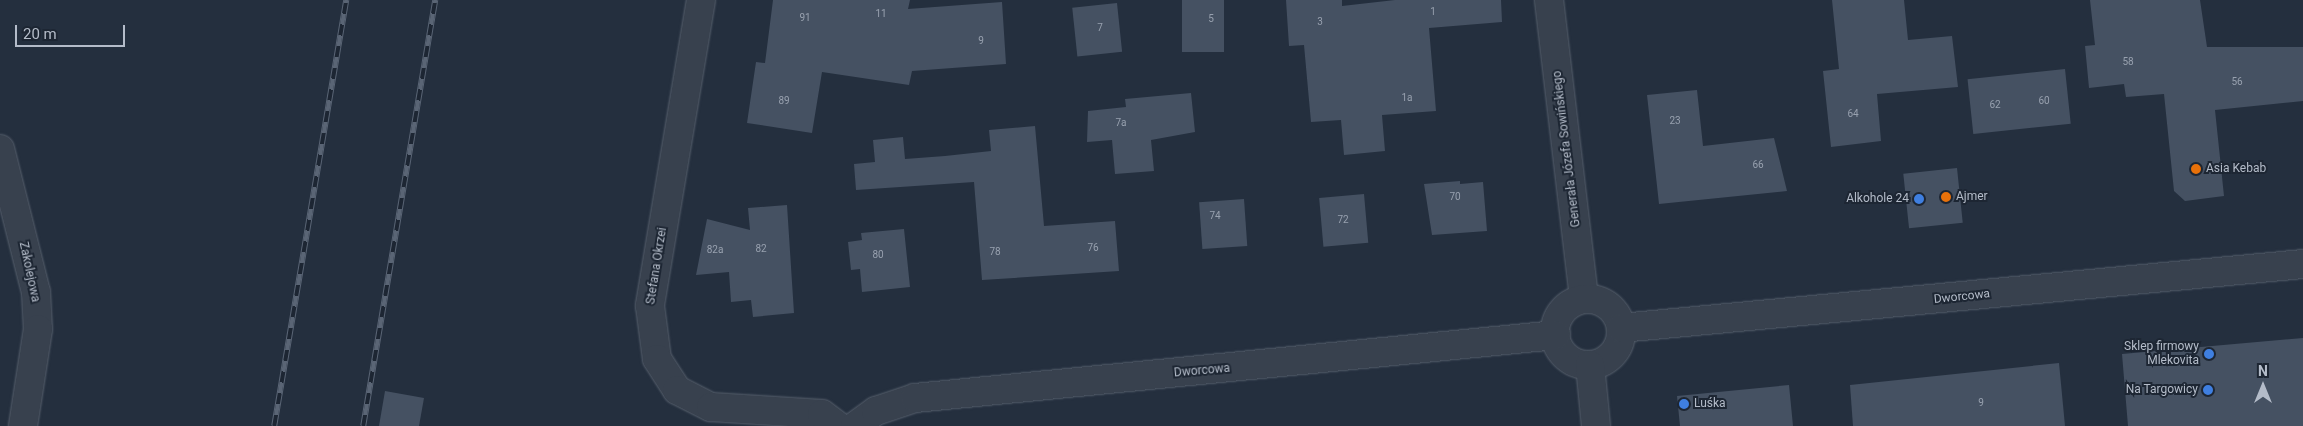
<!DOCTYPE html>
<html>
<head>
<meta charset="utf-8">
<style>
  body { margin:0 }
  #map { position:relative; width:2303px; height:426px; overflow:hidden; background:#242f3e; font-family:Roboto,sans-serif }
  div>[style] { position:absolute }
  .building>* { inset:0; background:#455162; transform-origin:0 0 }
  .roads { filter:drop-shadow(0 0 1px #565f6c) drop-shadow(0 0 1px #565f6c) }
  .minor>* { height:28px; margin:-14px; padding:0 14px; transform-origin:14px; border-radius:14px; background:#38414e }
  .minor>.ring { margin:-14px; padding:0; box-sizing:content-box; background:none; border:28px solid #38414e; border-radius:50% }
  .rail>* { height:5.5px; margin-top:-2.75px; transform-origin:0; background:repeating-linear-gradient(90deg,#1d2633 0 11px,#5a6575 0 22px); box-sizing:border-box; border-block:1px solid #5a6575 }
  .dots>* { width:14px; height:14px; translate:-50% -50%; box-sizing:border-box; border:2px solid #1d2633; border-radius:50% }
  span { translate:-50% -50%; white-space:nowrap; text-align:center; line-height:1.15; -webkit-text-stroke:4px #1d2633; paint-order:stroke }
  .number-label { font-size:10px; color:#98a1af }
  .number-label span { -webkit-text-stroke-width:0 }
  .street-label { font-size:12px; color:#b4bcc9 }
  .poi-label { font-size:12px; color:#b4bcc9 }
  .left { translate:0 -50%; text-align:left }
  .right { translate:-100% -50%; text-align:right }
  .north { position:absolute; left:2238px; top:361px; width:50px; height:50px; -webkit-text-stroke:4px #1d2633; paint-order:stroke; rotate:0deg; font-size:14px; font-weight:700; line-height:20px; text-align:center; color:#b4bcc9 }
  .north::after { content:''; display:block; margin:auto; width:18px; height:22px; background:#b4bcc9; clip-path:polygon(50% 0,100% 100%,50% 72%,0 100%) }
  .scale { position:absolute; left:15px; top:25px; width:110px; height:22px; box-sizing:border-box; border:2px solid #b4bcc9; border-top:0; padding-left:6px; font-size:15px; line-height:18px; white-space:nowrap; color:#b4bcc9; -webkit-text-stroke:4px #1d2633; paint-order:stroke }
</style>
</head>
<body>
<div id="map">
  <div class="building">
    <div style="clip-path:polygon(773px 0,910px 0,908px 9px,1002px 2px,1006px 64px,912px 71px,909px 85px,822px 72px,812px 133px,747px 123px,756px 62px,765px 63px)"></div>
    <div style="left:1182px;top:0;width:42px;height:52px"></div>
    <div style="clip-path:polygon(1286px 0,1342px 0,1342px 6px,1395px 0,1501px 0,1502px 22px,1429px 28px,1436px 111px,1382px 115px,1385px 151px,1344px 155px,1341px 120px,1311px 122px,1304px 45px,1289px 46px)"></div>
    <div style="clip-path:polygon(1832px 0,1904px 0,1908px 40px,1952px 36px,1958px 87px,1877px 94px,1881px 141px,1831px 147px,1823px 71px,1839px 69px)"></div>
    <div style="clip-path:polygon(2090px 0,2200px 0,2207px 47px,2303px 47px,2303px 101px,2215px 110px,2224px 196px,2185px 201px,2174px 191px,2164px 94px,2126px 97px,2124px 84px,2089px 88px,2085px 46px,2095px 45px)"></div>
    <div style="left:1117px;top:3px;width:49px;height:45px;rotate:84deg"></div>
    <div style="left:2065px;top:69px;width:55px;height:98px;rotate:84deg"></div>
    <div style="clip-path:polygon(1697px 90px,1703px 146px,1774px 138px,1787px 191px,1659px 204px,1647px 95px)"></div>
    <div style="clip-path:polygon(1191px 93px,1195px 132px,1151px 140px,1154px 171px,1115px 174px,1112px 140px,1087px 142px,1088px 111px,1126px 107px,1125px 99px)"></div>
    <div style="clip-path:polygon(1035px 126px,1044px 226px,1115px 221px,1119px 271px,982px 280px,974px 182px,856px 190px,854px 164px,875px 162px,873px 140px,903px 137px,905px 159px,945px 156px,991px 151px,989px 130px)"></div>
    <div style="left:1957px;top:168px;width:55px;height:54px;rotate:84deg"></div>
    <div style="clip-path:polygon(1460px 181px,1460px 184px,1483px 182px,1487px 231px,1432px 235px,1424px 184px)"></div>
    <div style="left:1364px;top:194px;width:49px;height:45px;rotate:85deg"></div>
    <div style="left:1244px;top:199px;width:47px;height:45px;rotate:86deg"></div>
    <div style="clip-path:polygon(787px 205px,794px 313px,753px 317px,751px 300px,731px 302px,729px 272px,696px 275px,707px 219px,750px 230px,748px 208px)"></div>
    <div style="clip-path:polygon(904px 229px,910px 287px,862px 292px,860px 269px,851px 270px,848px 242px,862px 240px,861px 233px)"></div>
    <div style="clip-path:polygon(2303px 338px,2303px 426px,2128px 426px,2122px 354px)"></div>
    <div style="clip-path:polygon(2059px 363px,2065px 426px,1853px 426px,1850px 385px)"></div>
    <div style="clip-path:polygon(1789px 385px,1793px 426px,1680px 426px,1677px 396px)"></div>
    <div style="clip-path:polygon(385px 391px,424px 398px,419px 426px,379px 426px)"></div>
  </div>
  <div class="roads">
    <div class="minor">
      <div style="left:701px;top:0;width:310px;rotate:99.5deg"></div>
      <div style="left:650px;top:306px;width:53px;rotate:82.5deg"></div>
      <div style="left:657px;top:359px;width:37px;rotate:57deg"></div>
      <div style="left:677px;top:390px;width:38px;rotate:27deg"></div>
      <div style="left:711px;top:407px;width:111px;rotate:3.6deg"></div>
      <div style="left:822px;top:414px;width:20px;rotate:37deg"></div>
      <div style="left:1549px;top:0;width:301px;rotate:83.3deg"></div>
      <div style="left:0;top:149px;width:147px;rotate:75.9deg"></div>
      <div style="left:36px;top:292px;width:37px;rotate:87deg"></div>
      <div style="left:38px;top:329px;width:98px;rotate:98.8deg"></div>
      <div class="ring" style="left:1555px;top:299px;width:38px;height:38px"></div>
      <div style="left:1621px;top:328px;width:685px;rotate:-5.36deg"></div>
      <div style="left:1590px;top:365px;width:61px;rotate:84.4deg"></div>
      <div style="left:855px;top:426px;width:26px;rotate:-36deg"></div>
      <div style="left:876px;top:411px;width:41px;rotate:-18.4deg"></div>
      <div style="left:915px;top:398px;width:644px;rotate:-5.61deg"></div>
    </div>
  </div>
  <div class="rail">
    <div style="left:274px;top:426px;width:432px;rotate:-80.4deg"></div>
    <div style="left:363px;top:426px;width:432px;rotate:-80.4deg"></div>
  </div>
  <div class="dots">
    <div style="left:2196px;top:169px;background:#e8710a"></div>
    <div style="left:1946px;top:197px;background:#e8710a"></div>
    <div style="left:1919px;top:199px;background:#3f7fe0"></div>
    <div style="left:2209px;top:354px;background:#3f7fe0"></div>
    <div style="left:2208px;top:390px;background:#3f7fe0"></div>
    <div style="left:1684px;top:404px;background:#3f7fe0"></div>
  </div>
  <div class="number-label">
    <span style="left:1433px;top:12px">1</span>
    <span style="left:881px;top:14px">11</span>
    <span style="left:805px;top:18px">91</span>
    <span style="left:1211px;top:19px">5</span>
    <span style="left:1320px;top:22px">3</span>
    <span style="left:1100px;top:28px">7</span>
    <span style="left:981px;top:41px">9</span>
    <span style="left:2128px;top:62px">58</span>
    <span style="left:2237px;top:82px">56</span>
    <span style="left:1407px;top:98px">1a</span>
    <span style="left:784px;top:101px">89</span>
    <span style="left:2044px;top:101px">60</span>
    <span style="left:1995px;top:105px">62</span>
    <span style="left:1853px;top:114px">64</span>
    <span style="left:1675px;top:121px">23</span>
    <span style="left:1121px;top:123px">7a</span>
    <span style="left:1758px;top:165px">66</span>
    <span style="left:1455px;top:197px">70</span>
    <span style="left:1215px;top:216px">74</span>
    <span style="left:1343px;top:220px">72</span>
    <span style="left:1093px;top:248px">76</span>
    <span style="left:761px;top:249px">82</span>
    <span style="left:715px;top:250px">82a</span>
    <span style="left:995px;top:252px">78</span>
    <span style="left:878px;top:255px">80</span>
    <span style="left:1981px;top:403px">9</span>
  </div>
  <div class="street-label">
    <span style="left:1567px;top:149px;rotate:-97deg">Generała Józefa Sowińskiego</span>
    <span style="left:657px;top:266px;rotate:-81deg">Stefana Okrzei</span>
    <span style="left:29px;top:272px;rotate:78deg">Zakolejowa</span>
    <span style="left:1962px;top:297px;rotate:-6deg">Dworcowa</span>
    <span style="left:1202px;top:371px;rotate:-5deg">Dworcowa</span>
  </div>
  <div class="poi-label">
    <span class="left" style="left:2206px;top:169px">Asia Kebab</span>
    <span class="left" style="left:1956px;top:197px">Ajmer</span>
    <span class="right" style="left:1909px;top:199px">Alkohole 24</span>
    <span class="right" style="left:2199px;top:354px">Sklep firmowy<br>Mlekovita</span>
    <span class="right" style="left:2198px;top:390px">Na Targowicy</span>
    <span class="left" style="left:1694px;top:404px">Luśka</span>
  </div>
  <div class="north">N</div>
  <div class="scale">20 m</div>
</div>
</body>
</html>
